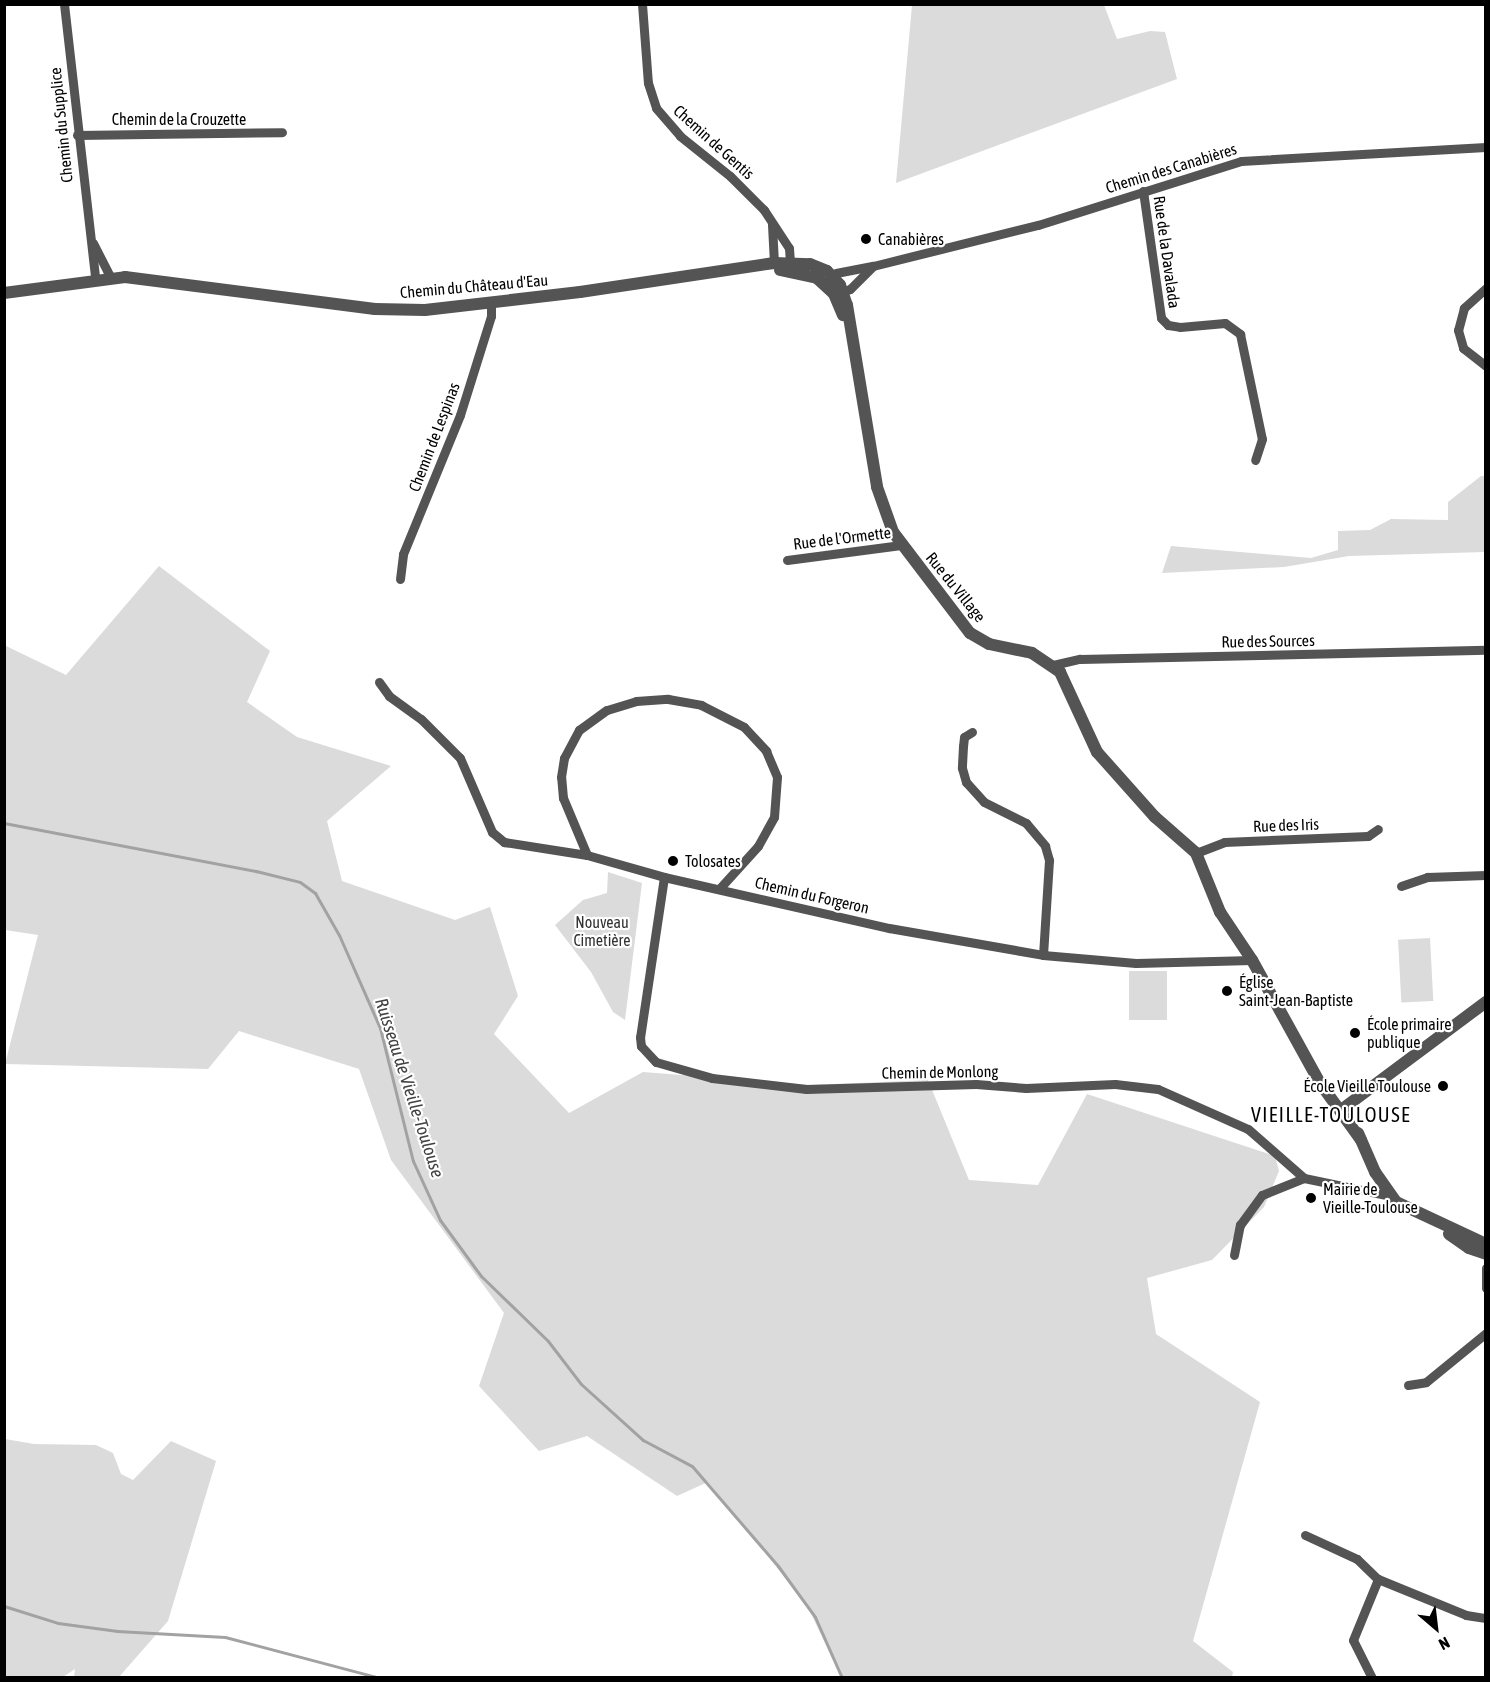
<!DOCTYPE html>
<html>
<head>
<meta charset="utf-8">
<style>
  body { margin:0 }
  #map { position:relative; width:1490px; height:1682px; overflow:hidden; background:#fff; font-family:"Asap Condensed",sans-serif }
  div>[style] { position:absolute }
  .green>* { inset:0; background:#dbdbdb; transform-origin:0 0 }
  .stream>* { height:3px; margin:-1.5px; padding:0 1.5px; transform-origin:1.5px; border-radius:1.5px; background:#a2a2a2 }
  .minor>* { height:9px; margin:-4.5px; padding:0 4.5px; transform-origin:4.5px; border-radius:4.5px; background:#545454 }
  .tertiary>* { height:12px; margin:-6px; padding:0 6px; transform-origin:6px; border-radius:6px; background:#545454 }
  .dots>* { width:16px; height:16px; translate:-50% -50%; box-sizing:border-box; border:3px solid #fff; border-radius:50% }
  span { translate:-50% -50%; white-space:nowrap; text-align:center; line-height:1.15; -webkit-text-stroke:4.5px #fff; paint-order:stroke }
  .street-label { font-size:16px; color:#000 }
  .poi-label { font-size:16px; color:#000 }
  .left { translate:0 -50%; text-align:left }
  .right { translate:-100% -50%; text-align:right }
  .park-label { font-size:16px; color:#323232 }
  .water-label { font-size:18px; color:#434343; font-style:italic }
  .quarter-label { font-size:20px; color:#000; letter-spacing:1.5px }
  .frame { position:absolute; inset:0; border:6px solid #000; pointer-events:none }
  .north { position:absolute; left:1406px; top:1598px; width:60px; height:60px; -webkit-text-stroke:4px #fff; paint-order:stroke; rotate:152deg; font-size:16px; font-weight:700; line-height:24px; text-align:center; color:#000 }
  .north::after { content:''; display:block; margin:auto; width:21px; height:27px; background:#000; clip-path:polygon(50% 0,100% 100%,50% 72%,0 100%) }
</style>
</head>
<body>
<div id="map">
  <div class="green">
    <div style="clip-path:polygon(912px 5px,1104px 5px,1117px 39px,1150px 31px,1165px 32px,1177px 79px,896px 183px)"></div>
    <div style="clip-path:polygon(1481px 476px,1485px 476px,1485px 552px,1349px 556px,1284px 567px,1162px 573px,1171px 546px,1311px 558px,1338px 550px,1338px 531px,1370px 530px,1391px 519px,1448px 520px,1448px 502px)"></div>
    <div style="clip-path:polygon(159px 566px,270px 651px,247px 702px,297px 737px,391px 766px,327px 821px,342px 881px,455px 920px,490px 907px,518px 996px,494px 1034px,569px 1113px,643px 1072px,810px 1085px,928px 1080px,969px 1180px,1038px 1185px,1087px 1094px,1275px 1156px,1279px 1171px,1264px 1207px,1212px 1260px,1147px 1278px,1156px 1334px,1260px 1402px,1193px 1641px,1233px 1672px,1232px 1677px,841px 1677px,807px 1605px,708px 1482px,677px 1496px,587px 1436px,539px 1451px,479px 1386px,504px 1313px,391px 1160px,359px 1069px,239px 1031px,208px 1069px,5px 1064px,38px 935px,5px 930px,4px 645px,66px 675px)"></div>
    <div style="clip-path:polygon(608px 872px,642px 883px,625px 1020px,613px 1012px,591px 972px,555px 925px,583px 900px,607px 893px)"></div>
    <div style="left:1430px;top:938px;width:63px;height:32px;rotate:87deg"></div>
    <div style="left:1129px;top:971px;width:38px;height:49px"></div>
    <div style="clip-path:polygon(5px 1439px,34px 1444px,96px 1445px,113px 1453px,121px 1474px,133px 1480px,171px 1441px,216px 1461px,168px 1621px,119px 1677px,74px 1677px,75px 1669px,63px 1677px,5px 1677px)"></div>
  </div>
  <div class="stream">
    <div style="left:4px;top:823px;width:257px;rotate:10.8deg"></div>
    <div style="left:256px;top:871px;width:45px;rotate:14deg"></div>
    <div style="left:300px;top:882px;width:19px;rotate:36deg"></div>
    <div style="left:315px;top:893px;width:48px;rotate:60.3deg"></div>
    <div style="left:339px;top:935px;width:102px;rotate:66.2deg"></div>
    <div style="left:380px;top:1028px;width:137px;rotate:76.1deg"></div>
    <div style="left:413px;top:1161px;width:65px;rotate:65.4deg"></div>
    <div style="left:440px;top:1220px;width:69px;rotate:53.8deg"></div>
    <div style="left:481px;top:1276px;width:93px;rotate:44.1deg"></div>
    <div style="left:548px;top:1341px;width:54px;rotate:52.5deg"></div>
    <div style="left:581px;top:1384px;width:84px;rotate:42.1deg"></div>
    <div style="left:643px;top:1440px;width:55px;rotate:28deg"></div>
    <div style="left:692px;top:1466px;width:132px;rotate:49.3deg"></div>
    <div style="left:778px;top:1566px;width:63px;rotate:54deg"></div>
    <div style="left:815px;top:1617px;width:67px;rotate:66.1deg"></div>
    <div style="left:4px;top:1606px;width:57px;rotate:17.5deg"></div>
    <div style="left:58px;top:1623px;width:60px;rotate:7.7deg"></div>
    <div style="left:117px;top:1631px;width:108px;rotate:3.2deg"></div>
    <div style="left:225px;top:1637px;width:156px;rotate:14.8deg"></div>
  </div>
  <div class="minor">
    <div style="left:64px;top:4px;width:276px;rotate:83.5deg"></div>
    <div style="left:642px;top:4px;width:79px;rotate:85.7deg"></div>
    <div style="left:648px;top:83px;width:26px;rotate:72deg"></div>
    <div style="left:656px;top:108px;width:37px;rotate:49deg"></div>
    <div style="left:680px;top:136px;width:64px;rotate:38.7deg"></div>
    <div style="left:730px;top:176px;width:48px;rotate:45deg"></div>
    <div style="left:764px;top:210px;width:45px;rotate:56.7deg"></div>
    <div style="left:789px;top:248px;width:14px;rotate:86deg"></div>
    <div style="left:790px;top:262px;width:11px;rotate:131deg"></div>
    <div style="left:783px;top:270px;width:11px;rotate:-142deg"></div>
    <div style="left:774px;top:263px;width:39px;rotate:-93deg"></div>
    <div style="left:77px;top:135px;width:205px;rotate:-0.8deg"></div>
    <div style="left:1143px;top:191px;width:128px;rotate:81.9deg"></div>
    <div style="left:1161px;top:318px;width:10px;rotate:45deg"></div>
    <div style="left:1168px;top:325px;width:12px;rotate:9deg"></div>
    <div style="left:1180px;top:327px;width:45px;rotate:-5.1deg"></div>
    <div style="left:1225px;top:323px;width:19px;rotate:36deg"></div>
    <div style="left:1240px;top:334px;width:107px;rotate:78.2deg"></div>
    <div style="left:1262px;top:439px;width:22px;rotate:108deg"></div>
    <div style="left:93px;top:243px;width:38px;rotate:63deg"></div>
    <div style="left:873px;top:266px;width:170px;rotate:-14deg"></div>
    <div style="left:1038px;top:225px;width:213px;rotate:-17.5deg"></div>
    <div style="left:1241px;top:161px;width:245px;rotate:-3.3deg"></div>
    <div style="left:830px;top:280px;width:9px;rotate:-49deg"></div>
    <div style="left:836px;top:273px;width:38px;rotate:-11deg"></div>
    <div style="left:873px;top:266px;width:33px;rotate:135deg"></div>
    <div style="left:850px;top:289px;width:14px;rotate:163deg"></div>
    <div style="left:1486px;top:288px;width:30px;rotate:138deg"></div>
    <div style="left:1464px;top:308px;width:23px;rotate:105deg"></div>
    <div style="left:1458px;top:330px;width:19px;rotate:74deg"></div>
    <div style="left:1463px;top:348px;width:29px;rotate:38deg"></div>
    <div style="left:787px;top:560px;width:115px;rotate:-7.5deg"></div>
    <div style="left:400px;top:579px;width:25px;rotate:-83deg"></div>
    <div style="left:403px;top:554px;width:150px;rotate:-67.7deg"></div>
    <div style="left:460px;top:415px;width:104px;rotate:-72.6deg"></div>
    <div style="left:491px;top:316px;width:13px;rotate:-90deg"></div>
    <div style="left:1053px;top:665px;width:28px;rotate:-13deg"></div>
    <div style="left:1080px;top:659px;width:406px;rotate:-1.3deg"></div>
    <div style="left:379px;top:682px;width:17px;rotate:54deg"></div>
    <div style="left:389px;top:696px;width:39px;rotate:36deg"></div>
    <div style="left:421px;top:719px;width:55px;rotate:45deg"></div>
    <div style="left:460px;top:758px;width:81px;rotate:66.6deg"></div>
    <div style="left:492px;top:832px;width:16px;rotate:40deg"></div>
    <div style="left:504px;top:842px;width:84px;rotate:8.9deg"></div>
    <div style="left:587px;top:855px;width:80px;rotate:15.9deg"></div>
    <div style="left:664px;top:877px;width:231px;rotate:12.8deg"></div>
    <div style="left:889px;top:928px;width:156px;rotate:9.9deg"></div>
    <div style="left:1043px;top:955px;width:93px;rotate:4.9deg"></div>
    <div style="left:1136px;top:963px;width:116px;rotate:-1.5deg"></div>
    <div style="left:972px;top:732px;width:9px;rotate:148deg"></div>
    <div style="left:964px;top:737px;width:9px;rotate:96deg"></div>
    <div style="left:963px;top:746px;width:22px;rotate:93deg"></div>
    <div style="left:962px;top:768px;width:15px;rotate:74deg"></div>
    <div style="left:966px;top:782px;width:27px;rotate:48deg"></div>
    <div style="left:984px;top:802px;width:47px;rotate:26.6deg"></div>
    <div style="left:1026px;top:823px;width:30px;rotate:50deg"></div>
    <div style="left:1045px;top:846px;width:15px;rotate:74deg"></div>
    <div style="left:1049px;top:860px;width:95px;rotate:93.6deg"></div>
    <div style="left:1196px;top:853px;width:30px;rotate:-21deg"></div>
    <div style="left:1224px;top:842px;width:144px;rotate:-2.4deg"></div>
    <div style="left:1368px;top:836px;width:12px;rotate:-35deg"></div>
    <div style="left:587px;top:855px;width:62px;rotate:-112.8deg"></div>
    <div style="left:563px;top:798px;width:21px;rotate:-95deg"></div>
    <div style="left:561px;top:777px;width:19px;rotate:-81deg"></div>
    <div style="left:564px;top:758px;width:32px;rotate:-62deg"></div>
    <div style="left:579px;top:730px;width:34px;rotate:-36deg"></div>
    <div style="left:607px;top:710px;width:30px;rotate:-17deg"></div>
    <div style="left:636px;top:701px;width:32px;rotate:-4deg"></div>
    <div style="left:668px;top:699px;width:34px;rotate:10deg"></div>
    <div style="left:701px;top:705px;width:48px;rotate:27.1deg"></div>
    <div style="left:744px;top:727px;width:33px;rotate:47deg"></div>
    <div style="left:766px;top:751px;width:28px;rotate:67deg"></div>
    <div style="left:777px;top:777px;width:40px;rotate:94.3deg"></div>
    <div style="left:774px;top:817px;width:33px;rotate:119deg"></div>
    <div style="left:758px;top:846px;width:58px;rotate:132.2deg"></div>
    <div style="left:664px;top:877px;width:162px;rotate:98.5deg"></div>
    <div style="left:640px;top:1037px;width:9px;rotate:84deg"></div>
    <div style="left:641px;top:1046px;width:22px;rotate:47deg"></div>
    <div style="left:656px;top:1062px;width:58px;rotate:15.9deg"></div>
    <div style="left:712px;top:1078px;width:95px;rotate:6.7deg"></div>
    <div style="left:806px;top:1089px;width:170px;rotate:-1.7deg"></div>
    <div style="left:976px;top:1084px;width:50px;rotate:4.6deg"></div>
    <div style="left:1026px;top:1088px;width:89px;rotate:-2.6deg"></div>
    <div style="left:1115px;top:1084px;width:43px;rotate:6.6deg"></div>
    <div style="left:1158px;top:1089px;width:98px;rotate:24deg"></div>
    <div style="left:1248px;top:1129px;width:74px;rotate:41.2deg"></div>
    <div style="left:1304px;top:1178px;width:89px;rotate:11.7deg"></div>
    <div style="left:1401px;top:886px;width:28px;rotate:-19deg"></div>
    <div style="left:1427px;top:877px;width:59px;rotate:-1.9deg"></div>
    <div style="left:1234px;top:1255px;width:31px;rotate:-79deg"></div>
    <div style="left:1240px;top:1225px;width:37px;rotate:-54deg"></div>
    <div style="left:1262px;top:1195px;width:45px;rotate:-22deg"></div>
    <div style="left:1486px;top:1268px;width:20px;rotate:90deg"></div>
    <div style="left:1408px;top:1385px;width:18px;rotate:-9deg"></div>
    <div style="left:1426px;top:1382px;width:77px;rotate:-39.2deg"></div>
    <div style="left:1305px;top:1535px;width:57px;rotate:24.8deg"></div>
    <div style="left:1357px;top:1559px;width:29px;rotate:44deg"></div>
    <div style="left:1372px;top:1678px;width:42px;rotate:-116.6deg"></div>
    <div style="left:1353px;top:1640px;width:66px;rotate:-67.7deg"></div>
    <div style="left:1378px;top:1579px;width:95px;rotate:22.2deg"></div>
    <div style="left:1466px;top:1615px;width:20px;rotate:9deg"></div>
  </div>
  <div class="tertiary">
    <div style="left:780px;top:270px;width:38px;rotate:12deg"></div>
    <div style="left:817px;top:278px;width:23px;rotate:43deg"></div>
    <div style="left:834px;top:294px;width:23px;rotate:67deg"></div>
    <div style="left:4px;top:293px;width:122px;rotate:-7.5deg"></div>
    <div style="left:125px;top:277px;width:252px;rotate:7.3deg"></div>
    <div style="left:375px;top:309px;width:50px;rotate:1.1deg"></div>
    <div style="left:425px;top:310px;width:156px;rotate:-6.6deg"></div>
    <div style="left:580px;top:292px;width:196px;rotate:-8.5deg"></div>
    <div style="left:774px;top:263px;width:36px;rotate:2deg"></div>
    <div style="left:810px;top:264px;width:18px;rotate:22deg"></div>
    <div style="left:827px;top:271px;width:19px;rotate:47deg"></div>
    <div style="left:840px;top:285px;width:21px;rotate:71deg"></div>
    <div style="left:847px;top:305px;width:184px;rotate:80.6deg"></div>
    <div style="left:877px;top:487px;width:48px;rotate:70.4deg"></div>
    <div style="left:893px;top:532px;width:127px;rotate:52.7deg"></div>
    <div style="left:970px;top:633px;width:22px;rotate:30deg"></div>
    <div style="left:989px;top:644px;width:44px;rotate:11.8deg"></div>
    <div style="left:1032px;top:653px;width:34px;rotate:34deg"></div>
    <div style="left:1060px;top:672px;width:88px;rotate:65.2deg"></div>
    <div style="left:1097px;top:752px;width:87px;rotate:48.3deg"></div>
    <div style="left:1155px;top:817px;width:55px;rotate:41.3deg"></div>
    <div style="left:1196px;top:853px;width:64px;rotate:67.9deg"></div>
    <div style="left:1220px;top:912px;width:58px;rotate:56.3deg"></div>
    <div style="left:1252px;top:960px;width:141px;rotate:61.1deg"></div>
    <div style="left:1320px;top:1083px;width:70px;rotate:54.3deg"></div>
    <div style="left:1341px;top:1110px;width:181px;rotate:-36.7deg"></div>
    <div style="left:1358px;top:1133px;width:43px;rotate:66.4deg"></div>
    <div style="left:1375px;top:1172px;width:37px;rotate:55deg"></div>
    <div style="left:1396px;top:1202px;width:99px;rotate:25deg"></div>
    <div style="left:1449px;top:1234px;width:24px;rotate:35deg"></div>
    <div style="left:1469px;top:1248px;width:18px;rotate:19deg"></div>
  </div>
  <div class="dots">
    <div style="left:866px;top:239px;background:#000"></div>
    <div style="left:673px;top:861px;background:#000"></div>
    <div style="left:1227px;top:991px;background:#000"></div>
    <div style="left:1355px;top:1033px;background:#000"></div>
    <div style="left:1443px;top:1086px;background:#000"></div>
    <div style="left:1311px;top:1198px;background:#000"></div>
  </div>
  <div class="street-label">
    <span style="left:179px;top:119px">Chemin de la Crouzette</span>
    <span style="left:61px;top:125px;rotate:-96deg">Chemin du Supplice</span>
    <span style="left:714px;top:142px;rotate:42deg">Chemin de Gentis</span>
    <span style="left:1171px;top:168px;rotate:-17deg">Chemin des Canabières</span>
    <span style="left:1167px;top:252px;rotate:82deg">Rue de la Davalada</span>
    <span style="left:474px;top:286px;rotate:-5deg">Chemin du Château d'Eau</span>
    <span style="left:434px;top:437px;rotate:-69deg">Chemin de Lespinas</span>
    <span style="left:842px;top:538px;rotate:-7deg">Rue de l'Ormette</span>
    <span style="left:956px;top:587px;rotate:51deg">Rue du Village</span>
    <span style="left:1268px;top:641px;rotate:-1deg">Rue des Sources</span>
    <span style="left:1286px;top:825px;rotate:-2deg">Rue des Iris</span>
    <span style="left:812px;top:895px;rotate:13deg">Chemin du Forgeron</span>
    <span style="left:940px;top:1072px;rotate:-1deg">Chemin de Monlong</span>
  </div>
  <div class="poi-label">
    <span class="left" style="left:878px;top:239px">Canabières</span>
    <span class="left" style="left:685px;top:861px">Tolosates</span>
    <span class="left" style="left:1239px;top:991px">Église<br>Saint-Jean-Baptiste</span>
    <span class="left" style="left:1367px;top:1033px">École primaire<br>publique</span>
    <span class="right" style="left:1431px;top:1086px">École Vieille Toulouse</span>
    <span class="left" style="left:1323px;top:1198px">Mairie de<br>Vieille-Toulouse</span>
  </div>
  <div class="park-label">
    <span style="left:602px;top:931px">Nouveau<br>Cimetière</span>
  </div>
  <div class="water-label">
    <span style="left:409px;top:1088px;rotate:72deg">Ruisseau de Vieille-Toulouse</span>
  </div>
  <div class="quarter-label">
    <span style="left:1331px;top:1114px">VIEILLE-TOULOUSE</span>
  </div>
  <div class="frame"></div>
  <div class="north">N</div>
</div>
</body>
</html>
